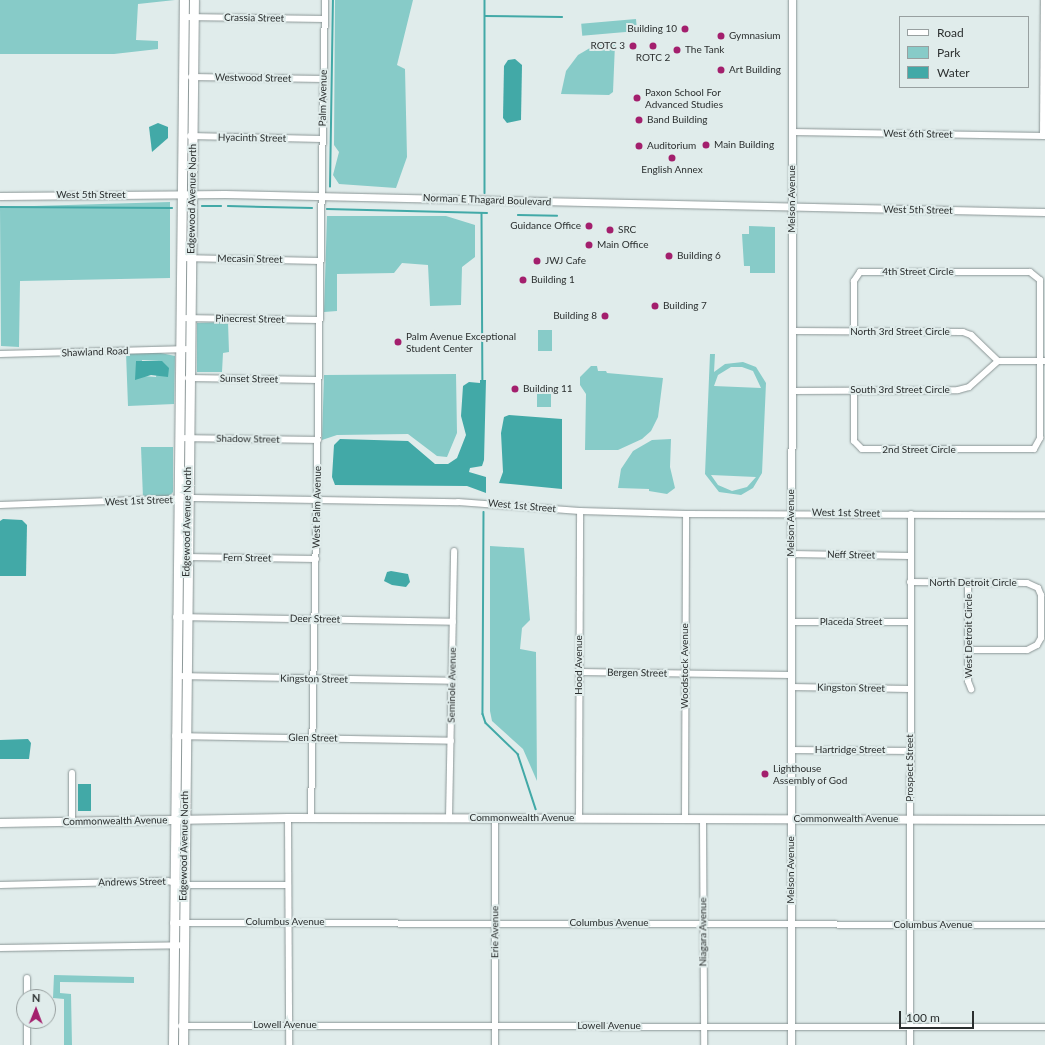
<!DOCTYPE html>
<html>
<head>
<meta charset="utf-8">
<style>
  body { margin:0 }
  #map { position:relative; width:1045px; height:1045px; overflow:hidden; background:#e0eceb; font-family:Lato,sans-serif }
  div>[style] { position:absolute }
  .green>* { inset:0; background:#87cbc8; transform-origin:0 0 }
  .water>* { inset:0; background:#42a9a7; transform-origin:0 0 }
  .stream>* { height:1.5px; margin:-0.75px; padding:0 0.75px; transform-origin:0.75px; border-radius:0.75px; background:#42a9a7 }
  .roads { filter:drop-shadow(0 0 1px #8a9595) drop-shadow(0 0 1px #8a9595) }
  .minor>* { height:6px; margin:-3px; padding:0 3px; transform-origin:3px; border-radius:3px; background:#fff }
  .tertiary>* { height:7px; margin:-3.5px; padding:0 3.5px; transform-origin:3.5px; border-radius:3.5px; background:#fff }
  .secondary>* { height:8px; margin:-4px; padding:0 4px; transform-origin:4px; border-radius:4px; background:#fff }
  .primary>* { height:9px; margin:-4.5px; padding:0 4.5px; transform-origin:4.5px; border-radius:4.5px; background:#fff }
  .dots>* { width:11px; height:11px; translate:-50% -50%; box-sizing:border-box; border:2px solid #e0eceb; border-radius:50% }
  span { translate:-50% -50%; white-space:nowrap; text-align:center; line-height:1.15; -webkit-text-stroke:4px #e0eceb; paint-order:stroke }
  .street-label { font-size:10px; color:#2b2f2f }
  .poi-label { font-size:10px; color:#2b2f2f }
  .right { translate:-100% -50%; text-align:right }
  .left { translate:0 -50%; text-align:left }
  .legend { position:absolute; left:899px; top:16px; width:130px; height:72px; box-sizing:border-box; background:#e0eceb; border:1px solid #98a0a0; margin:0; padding:5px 7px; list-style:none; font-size:12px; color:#2b2f2f }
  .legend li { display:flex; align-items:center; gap:8px; height:20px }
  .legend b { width:20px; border:1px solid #98a0a0 }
  .north { position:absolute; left:16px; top:989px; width:40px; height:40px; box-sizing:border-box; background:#e0eceb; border:1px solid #98a0a0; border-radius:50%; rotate:1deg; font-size:11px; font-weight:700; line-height:16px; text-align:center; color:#2b2f2f }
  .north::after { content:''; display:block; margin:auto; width:14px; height:18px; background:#a31f6d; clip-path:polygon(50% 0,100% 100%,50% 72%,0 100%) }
  .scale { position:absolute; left:899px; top:1011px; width:75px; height:18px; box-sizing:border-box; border:2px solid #2b2f2f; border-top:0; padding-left:5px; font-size:12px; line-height:14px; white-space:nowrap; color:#2b2f2f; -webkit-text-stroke:3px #e0eceb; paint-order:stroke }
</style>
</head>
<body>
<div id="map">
  <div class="green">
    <div style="clip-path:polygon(0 0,175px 0,138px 4px,136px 40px,158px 41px,158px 49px,114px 54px,0 54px)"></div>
    <div style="clip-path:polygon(335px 0,413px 0,397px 65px,405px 69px,407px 157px,396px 188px,339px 184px,333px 175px,339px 152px,334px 145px)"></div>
    <div style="left:636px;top:19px;width:12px;height:55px;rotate:85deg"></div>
    <div style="clip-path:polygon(615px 44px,613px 92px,609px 95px,561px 94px,566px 71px,578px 55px,595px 45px)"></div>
    <div style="clip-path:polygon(170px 202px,170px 278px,20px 281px,19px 347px,1px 346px,0 207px)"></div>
    <div style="clip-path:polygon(327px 216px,446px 216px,475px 225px,475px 257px,462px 267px,461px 305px,430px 306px,428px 265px,402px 263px,394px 273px,337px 274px,337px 311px,324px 312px)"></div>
    <div style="clip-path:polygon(749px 226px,775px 227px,775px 273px,750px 273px,750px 266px,744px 266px,742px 234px,749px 234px)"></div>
    <div style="clip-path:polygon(228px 322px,229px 352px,223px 353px,222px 372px,197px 372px,197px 323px)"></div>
    <div style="left:538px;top:330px;width:14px;height:21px"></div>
    <div style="clip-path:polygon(evenodd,156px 352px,175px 356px,174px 404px,128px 406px,126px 353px,156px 352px,142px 360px,159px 361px,156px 377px,143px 376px,142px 360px)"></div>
    <div style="clip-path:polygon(evenodd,710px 354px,715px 354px,714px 372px,725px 364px,743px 362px,756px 367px,766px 383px,762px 473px,753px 488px,741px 495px,719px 492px,705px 474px,710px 354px,731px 367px,742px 367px,753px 371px,761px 388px,714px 386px,718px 375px,731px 367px,710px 354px,711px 475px,756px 477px,747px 487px,732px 491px,718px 485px,711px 475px)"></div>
    <div style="clip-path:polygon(591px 366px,597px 366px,598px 371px,606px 371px,607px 373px,663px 378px,658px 417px,651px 431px,642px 439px,618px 450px,585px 450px,586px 394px,580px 385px,580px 377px)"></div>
    <div style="clip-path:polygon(456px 374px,457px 433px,447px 457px,437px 456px,408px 434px,337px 435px,322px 440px,324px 375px)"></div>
    <div style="left:537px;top:387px;width:14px;height:20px"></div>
    <div style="clip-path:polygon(671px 439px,670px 467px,675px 488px,667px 494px,649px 491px,649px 489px,618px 488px,621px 469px,633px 451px,652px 440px)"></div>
    <div style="clip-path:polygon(141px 447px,173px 447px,173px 492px,169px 497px,143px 498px)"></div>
    <div style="clip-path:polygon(490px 546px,524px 548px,530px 620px,522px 628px,520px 649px,536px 652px,537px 781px,523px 749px,492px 721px,490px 711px)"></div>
    <div style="clip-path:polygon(54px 975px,134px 977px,134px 983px,60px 982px,60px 993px,71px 994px,72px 1045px,64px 1045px,64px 999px,53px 998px)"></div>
  </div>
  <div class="water">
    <div style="clip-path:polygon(515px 59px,522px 65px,521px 120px,507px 123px,503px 118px,504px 66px,508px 60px)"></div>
    <div style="clip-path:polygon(158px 123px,168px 127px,168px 138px,152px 152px,149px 127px)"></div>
    <div style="clip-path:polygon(136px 361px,162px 361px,169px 368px,168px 377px,151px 375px,135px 380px)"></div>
    <div style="clip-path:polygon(480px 380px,486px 380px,484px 460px,482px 466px,470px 468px,469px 472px,486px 477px,486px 493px,467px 486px,335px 485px,332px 477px,334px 445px,340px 439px,408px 441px,435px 464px,448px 464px,457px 458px,466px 435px,461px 416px,463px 386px,469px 382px,480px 383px)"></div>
    <div style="clip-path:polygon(509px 415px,562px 419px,562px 489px,499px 483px,503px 472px,501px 433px,504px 417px)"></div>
    <div style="clip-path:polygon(3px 519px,22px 520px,27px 525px,26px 576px,0 576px,0 521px)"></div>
    <div style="clip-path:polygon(391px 571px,408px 574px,410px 582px,406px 587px,392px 585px,384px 581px,387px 572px)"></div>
    <div style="clip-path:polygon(28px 739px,31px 743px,29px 759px,0 759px,0 740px)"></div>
    <div style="left:78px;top:784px;width:13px;height:27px"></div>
  </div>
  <div class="stream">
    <div style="left:485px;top:0;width:193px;rotate:90deg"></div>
    <div style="left:485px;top:16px;width:77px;rotate:0.7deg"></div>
    <div style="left:330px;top:187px;width:187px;rotate:-89.1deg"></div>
    <div style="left:202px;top:206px;width:19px"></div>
    <div style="left:228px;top:206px;width:84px;rotate:1.4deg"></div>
    <div style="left:0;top:207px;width:172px;rotate:0.3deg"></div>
    <div style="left:327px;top:209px;width:160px;rotate:1.4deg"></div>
    <div style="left:482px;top:213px;width:167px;rotate:89.7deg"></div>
    <div style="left:518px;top:215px;width:39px;rotate:1deg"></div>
    <div style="left:484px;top:512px;width:202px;rotate:90.3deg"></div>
    <div style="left:483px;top:714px;width:9px;rotate:72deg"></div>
    <div style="left:486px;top:723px;width:45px;rotate:44.1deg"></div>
    <div style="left:518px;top:754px;width:58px;rotate:71.9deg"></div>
  </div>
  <div class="roads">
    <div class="minor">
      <div style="left:184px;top:17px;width:141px;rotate:0.8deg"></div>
      <div style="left:191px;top:77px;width:133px;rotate:0.9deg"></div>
      <div style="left:792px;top:132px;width:253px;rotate:0.9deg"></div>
      <div style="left:190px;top:136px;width:132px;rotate:1.3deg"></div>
      <div style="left:1043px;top:136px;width:136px;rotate:-89.6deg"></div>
      <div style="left:181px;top:258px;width:139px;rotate:1.2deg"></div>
      <div style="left:180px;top:318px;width:139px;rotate:0.8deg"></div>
      <div style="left:792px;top:331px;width:171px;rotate:0.3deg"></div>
      <div style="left:963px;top:332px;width:9px;rotate:21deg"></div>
      <div style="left:971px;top:335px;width:37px;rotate:44deg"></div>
      <div style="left:998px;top:361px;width:47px"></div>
      <div style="left:0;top:354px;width:190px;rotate:-1.5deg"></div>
      <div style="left:188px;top:378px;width:130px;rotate:0.9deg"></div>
      <div style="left:854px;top:390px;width:51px;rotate:90deg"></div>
      <div style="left:854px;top:441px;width:11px;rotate:45deg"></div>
      <div style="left:862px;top:449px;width:172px"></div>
      <div style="left:1034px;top:449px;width:13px;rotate:-61deg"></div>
      <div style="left:1040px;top:438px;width:158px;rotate:-90deg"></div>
      <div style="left:1040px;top:280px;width:13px;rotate:-141deg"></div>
      <div style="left:1030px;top:272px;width:170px;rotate:180deg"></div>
      <div style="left:860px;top:272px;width:11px;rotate:124deg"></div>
      <div style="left:854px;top:281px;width:50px;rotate:90deg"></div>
      <div style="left:792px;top:391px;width:166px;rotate:-0.3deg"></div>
      <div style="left:958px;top:390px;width:11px;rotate:-15deg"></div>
      <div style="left:969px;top:387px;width:39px;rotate:-42deg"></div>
      <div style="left:179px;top:438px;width:139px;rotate:0.8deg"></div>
      <div style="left:0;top:505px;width:193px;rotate:-2.1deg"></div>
      <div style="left:193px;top:498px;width:265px;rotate:0.9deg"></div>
      <div style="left:458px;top:502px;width:122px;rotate:4.2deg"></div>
      <div style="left:580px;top:511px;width:106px;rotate:1.6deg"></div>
      <div style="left:686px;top:514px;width:359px;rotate:0.2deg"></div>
      <div style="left:791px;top:554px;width:119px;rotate:1deg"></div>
      <div style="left:186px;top:557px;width:130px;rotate:0.9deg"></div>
      <div style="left:910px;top:582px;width:117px;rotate:0.5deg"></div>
      <div style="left:1027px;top:583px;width:12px;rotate:24deg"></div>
      <div style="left:1038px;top:588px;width:8px;rotate:67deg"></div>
      <div style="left:1041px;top:595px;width:43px;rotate:90deg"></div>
      <div style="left:1041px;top:638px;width:8px;rotate:120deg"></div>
      <div style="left:1037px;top:645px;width:11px;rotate:153deg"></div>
      <div style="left:1027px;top:650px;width:59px;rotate:180deg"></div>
      <div style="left:968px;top:583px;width:98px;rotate:90deg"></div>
      <div style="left:968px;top:681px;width:9px;rotate:69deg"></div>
      <div style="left:176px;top:617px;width:277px;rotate:1deg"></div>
      <div style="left:791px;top:622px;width:120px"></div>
      <div style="left:579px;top:672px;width:212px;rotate:0.8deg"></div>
      <div style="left:176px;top:676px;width:276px;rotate:1deg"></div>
      <div style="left:791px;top:687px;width:119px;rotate:1deg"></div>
      <div style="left:175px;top:736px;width:276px;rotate:1deg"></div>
      <div style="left:791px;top:750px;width:119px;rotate:0.5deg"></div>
      <div style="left:288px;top:818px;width:227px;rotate:89.7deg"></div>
      <div style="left:311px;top:818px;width:818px;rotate:-89.02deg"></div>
      <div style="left:449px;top:818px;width:267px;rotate:-88.9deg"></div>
      <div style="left:495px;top:818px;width:227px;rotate:90deg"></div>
      <div style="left:579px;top:818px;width:307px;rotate:-89.8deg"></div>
      <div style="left:685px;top:819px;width:305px;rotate:-89.8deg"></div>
      <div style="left:703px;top:819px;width:226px;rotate:89.7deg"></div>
      <div style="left:72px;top:822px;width:49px;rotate:-90deg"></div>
      <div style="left:0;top:885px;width:167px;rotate:-1.4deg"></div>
      <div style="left:167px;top:881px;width:22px;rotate:10deg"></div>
      <div style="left:189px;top:885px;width:99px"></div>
      <div style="left:173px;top:923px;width:872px;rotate:0.13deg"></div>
      <div style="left:0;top:948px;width:183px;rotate:-0.9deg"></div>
      <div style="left:27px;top:978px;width:19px;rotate:90deg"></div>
      <div style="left:27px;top:1021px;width:24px;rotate:90deg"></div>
      <div style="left:181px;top:1026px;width:864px;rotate:0.07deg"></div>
      <div style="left:910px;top:1045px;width:531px;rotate:-89.89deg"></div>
    </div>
    <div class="tertiary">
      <div style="left:0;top:196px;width:225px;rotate:-0.5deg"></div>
      <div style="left:225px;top:194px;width:820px;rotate:1.26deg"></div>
      <div style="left:791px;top:1045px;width:1045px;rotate:-89.95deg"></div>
    </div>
    <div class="secondary">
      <div style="left:0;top:823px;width:288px;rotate:-1deg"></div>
      <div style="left:288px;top:818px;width:757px;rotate:0.15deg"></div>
    </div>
    <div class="primary">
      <div style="left:173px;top:1045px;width:1045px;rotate:-89.4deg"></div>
      <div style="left:183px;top:1045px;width:1045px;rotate:-89.4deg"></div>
    </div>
  </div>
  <div class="dots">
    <div style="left:685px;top:29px;background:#a31f6d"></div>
    <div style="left:721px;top:36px;background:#a31f6d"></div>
    <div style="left:633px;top:46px;background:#a31f6d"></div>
    <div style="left:653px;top:46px;background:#a31f6d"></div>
    <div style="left:677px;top:50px;background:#a31f6d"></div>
    <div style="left:721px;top:70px;background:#a31f6d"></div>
    <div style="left:637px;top:98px;background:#a31f6d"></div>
    <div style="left:639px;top:120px;background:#a31f6d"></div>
    <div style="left:706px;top:145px;background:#a31f6d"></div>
    <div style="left:639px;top:146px;background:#a31f6d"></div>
    <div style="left:672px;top:158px;background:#a31f6d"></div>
    <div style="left:589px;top:226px;background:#a31f6d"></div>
    <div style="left:610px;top:230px;background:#a31f6d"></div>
    <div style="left:589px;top:245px;background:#a31f6d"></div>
    <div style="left:669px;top:256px;background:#a31f6d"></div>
    <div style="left:537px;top:261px;background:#a31f6d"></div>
    <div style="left:523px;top:280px;background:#a31f6d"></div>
    <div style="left:655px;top:306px;background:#a31f6d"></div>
    <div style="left:605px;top:316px;background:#a31f6d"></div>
    <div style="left:398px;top:342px;background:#a31f6d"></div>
    <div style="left:515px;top:389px;background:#a31f6d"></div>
    <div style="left:765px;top:774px;background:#a31f6d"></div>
  </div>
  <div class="street-label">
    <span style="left:254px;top:18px;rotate:1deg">Crassia Street</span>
    <span style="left:253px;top:78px;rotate:1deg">Westwood Street</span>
    <span style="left:323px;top:98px;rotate:-89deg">Palm Avenue</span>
    <span style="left:918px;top:134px;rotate:1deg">West 6th Street</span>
    <span style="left:252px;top:138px;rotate:1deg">Hyacinth Street</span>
    <span style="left:91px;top:195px">West 5th Street</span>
    <span style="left:192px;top:199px;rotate:-89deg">Edgewood Avenue North</span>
    <span style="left:792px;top:199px;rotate:-90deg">Melson Avenue</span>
    <span style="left:487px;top:200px;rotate:2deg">Norman E Thagard Boulevard</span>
    <span style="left:918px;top:210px;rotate:1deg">West 5th Street</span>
    <span style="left:250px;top:259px;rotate:1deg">Mecasin Street</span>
    <span style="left:918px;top:272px">4th Street Circle</span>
    <span style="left:250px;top:319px;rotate:1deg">Pinecrest Street</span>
    <span style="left:900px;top:332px">North 3rd Street Circle</span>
    <span style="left:95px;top:352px;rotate:-2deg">Shawland Road</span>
    <span style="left:249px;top:379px;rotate:1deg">Sunset Street</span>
    <span style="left:900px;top:390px">South 3rd Street Circle</span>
    <span style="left:248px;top:439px;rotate:1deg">Shadow Street</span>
    <span style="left:919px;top:450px">2nd Street Circle</span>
    <span style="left:139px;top:501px;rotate:-2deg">West 1st Street</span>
    <span style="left:522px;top:506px;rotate:5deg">West 1st Street</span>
    <span style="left:317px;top:507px;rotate:-89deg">West Palm Avenue</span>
    <span style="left:846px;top:513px;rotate:1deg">West 1st Street</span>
    <span style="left:187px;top:522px;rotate:-89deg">Edgewood Avenue North</span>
    <span style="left:791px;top:523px;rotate:-90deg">Melson Avenue</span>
    <span style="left:851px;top:555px;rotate:1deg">Neff Street</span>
    <span style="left:247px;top:558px;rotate:1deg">Fern Street</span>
    <span style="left:973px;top:583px">North Detroit Circle</span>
    <span style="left:315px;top:619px;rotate:1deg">Deer Street</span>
    <span style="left:851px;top:622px">Placeda Street</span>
    <span style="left:969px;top:636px;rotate:-90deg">West Detroit Circle</span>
    <span style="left:579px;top:665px;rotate:-90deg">Hood Avenue</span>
    <span style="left:685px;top:666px;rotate:-90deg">Woodstock Avenue</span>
    <span style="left:637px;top:673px;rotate:1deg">Bergen Street</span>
    <span style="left:314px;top:679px;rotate:1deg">Kingston Street</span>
    <span style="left:452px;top:685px;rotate:-89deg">Seminole Avenue</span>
    <span style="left:851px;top:688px;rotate:1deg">Kingston Street</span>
    <span style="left:313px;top:738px;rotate:1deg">Glen Street</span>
    <span style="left:850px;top:750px">Hartridge Street</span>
    <span style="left:910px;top:768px;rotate:-90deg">Prospect Street</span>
    <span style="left:522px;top:818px">Commonwealth Avenue</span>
    <span style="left:846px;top:819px">Commonwealth Avenue</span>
    <span style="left:115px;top:821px;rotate:-1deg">Commonwealth Avenue</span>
    <span style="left:184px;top:846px;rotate:-89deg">Edgewood Avenue North</span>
    <span style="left:791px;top:870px;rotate:-90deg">Melson Avenue</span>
    <span style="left:132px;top:882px;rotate:-1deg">Andrews Street</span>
    <span style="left:285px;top:922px">Columbus Avenue</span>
    <span style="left:609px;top:923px">Columbus Avenue</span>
    <span style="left:933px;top:925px">Columbus Avenue</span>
    <span style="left:495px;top:932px;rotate:-90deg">Erie Avenue</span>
    <span style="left:703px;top:932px;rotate:-90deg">Niagara Avenue</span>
    <span style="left:285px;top:1025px">Lowell Avenue</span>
    <span style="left:609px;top:1026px">Lowell Avenue</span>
  </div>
  <div class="poi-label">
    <span class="right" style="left:677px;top:29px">Building 10</span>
    <span class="left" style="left:729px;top:36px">Gymnasium</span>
    <span class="right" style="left:625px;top:46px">ROTC 3</span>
    <span class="left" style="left:685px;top:50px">The Tank</span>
    <span style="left:653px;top:58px">ROTC 2</span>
    <span class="left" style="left:729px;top:70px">Art Building</span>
    <span class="left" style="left:645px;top:98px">Paxon School For<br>Advanced Studies</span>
    <span class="left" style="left:647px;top:120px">Band Building</span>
    <span class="left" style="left:714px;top:145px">Main Building</span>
    <span class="left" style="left:647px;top:146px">Auditorium</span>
    <span style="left:672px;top:170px">English Annex</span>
    <span class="right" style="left:581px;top:226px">Guidance Office</span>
    <span class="left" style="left:618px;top:230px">SRC</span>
    <span class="left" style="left:597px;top:245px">Main Office</span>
    <span class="left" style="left:677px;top:256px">Building 6</span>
    <span class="left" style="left:545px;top:261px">JWJ Cafe</span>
    <span class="left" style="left:531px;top:280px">Building 1</span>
    <span class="left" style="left:663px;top:306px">Building 7</span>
    <span class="right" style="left:597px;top:316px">Building 8</span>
    <span class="left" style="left:406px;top:342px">Palm Avenue Exceptional<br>Student Center</span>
    <span class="left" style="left:523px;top:389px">Building 11</span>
    <span class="left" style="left:773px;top:774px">Lighthouse<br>Assembly of God</span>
  </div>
  <ul class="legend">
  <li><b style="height:5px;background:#fff"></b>Road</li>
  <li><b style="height:11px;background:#87cbc8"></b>Park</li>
  <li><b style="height:11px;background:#42a9a7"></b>Water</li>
  </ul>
  <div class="north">N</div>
  <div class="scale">100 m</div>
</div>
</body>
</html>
